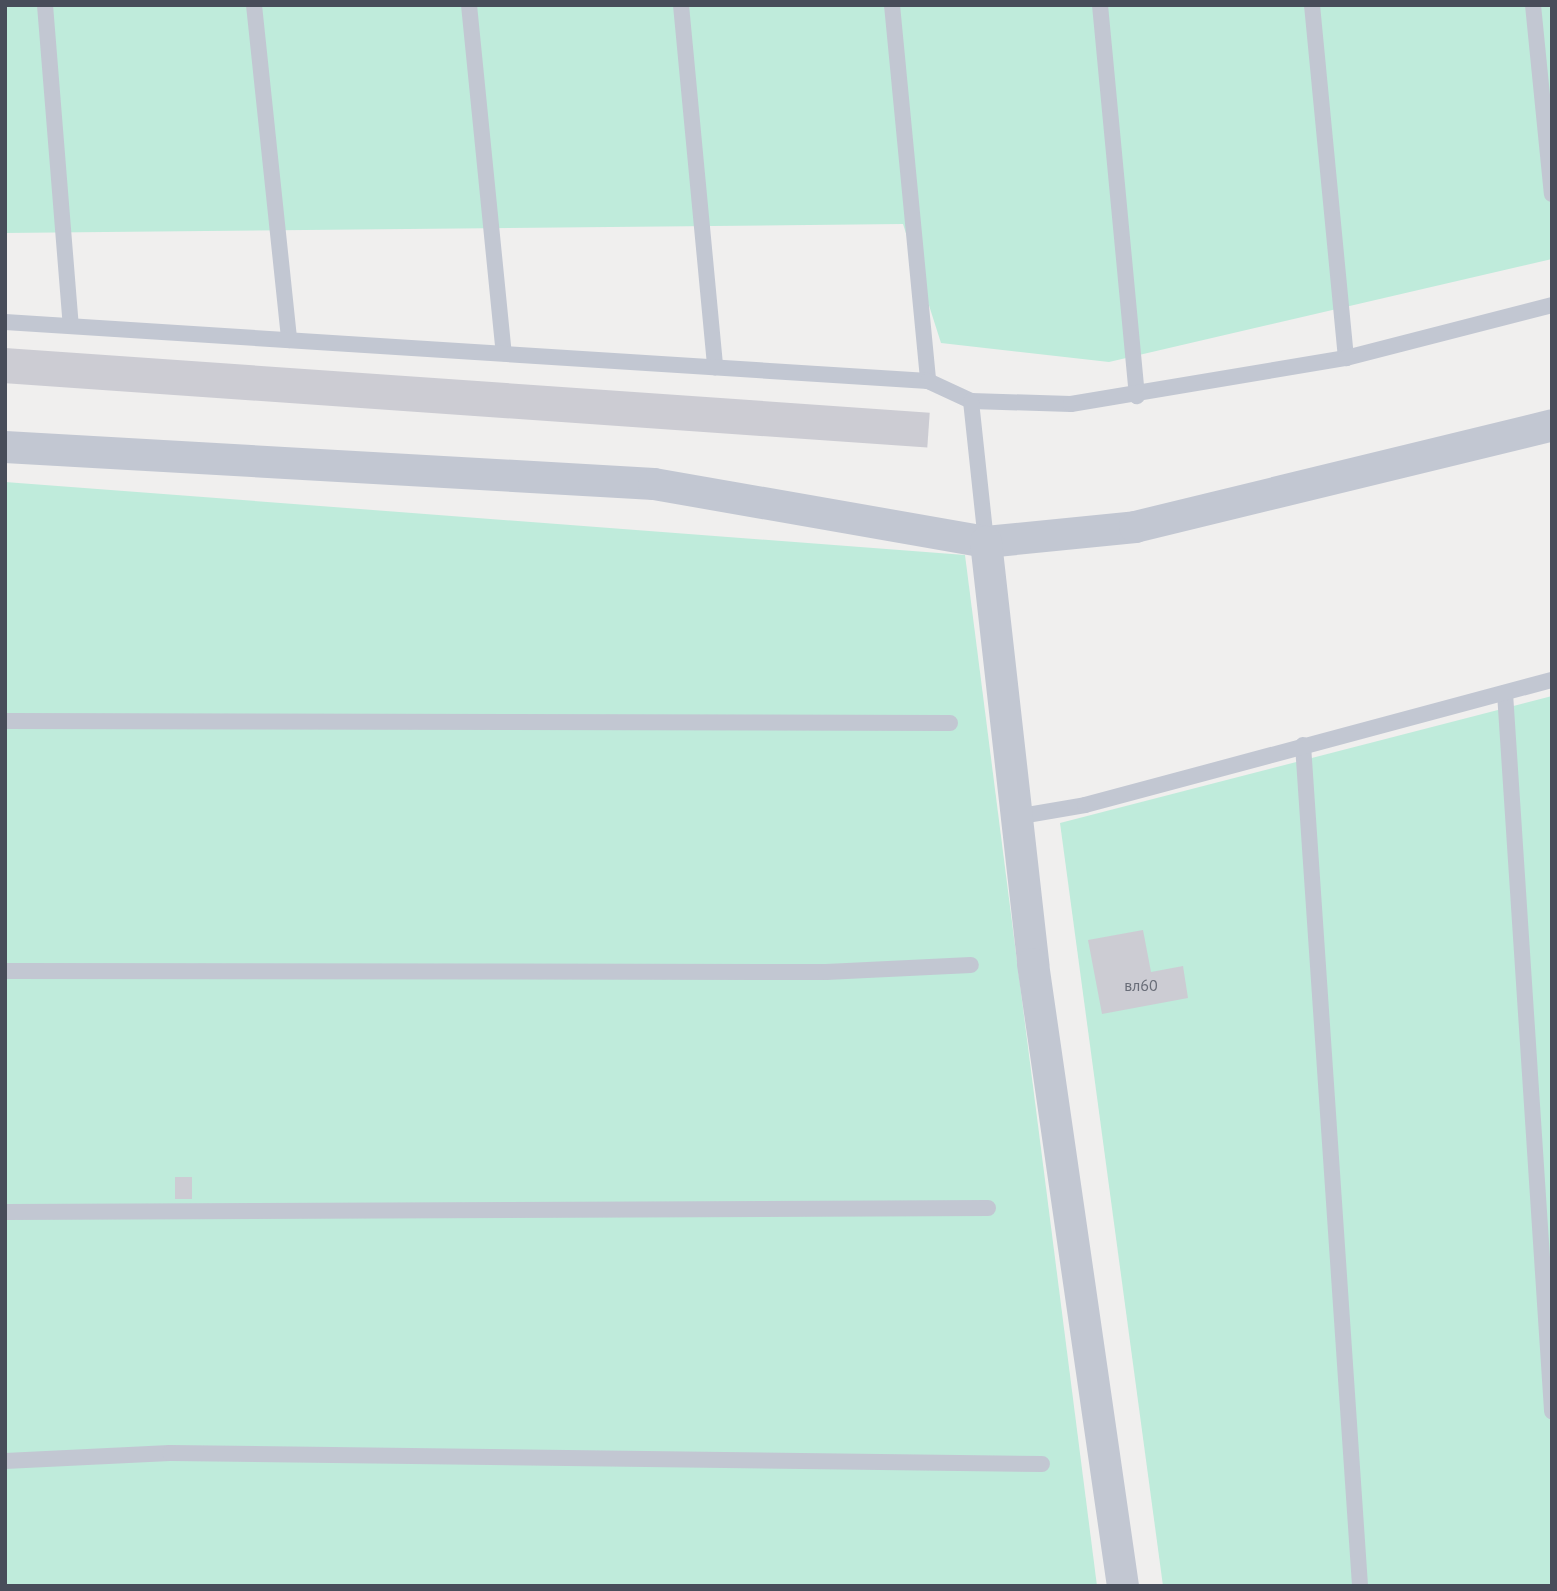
<!DOCTYPE html>
<html>
<head>
<meta charset="utf-8">
<style>
  body { margin:0 }
  #map { position:relative; width:1557px; height:1591px; overflow:hidden; background:#f0efee; font-family:"PT Sans",sans-serif }
  div>[style] { position:absolute }
  .green>* { inset:0; background:#bfebdb }
  .building>* { inset:0; background:#ccccd3; transform-origin:0 0 }
  .lane>* { height:16px; margin:-8px; padding:0 8px; transform-origin:8px; border-radius:8px; background:#c2c7d2 }
  .street>* { height:32px; margin:-16px; padding:0 16px; transform-origin:16px; border-radius:16px; background:#c2c7d2 }
  span { translate:-50% -50%; white-space:nowrap; text-align:center; line-height:1.15; -webkit-text-stroke:5px #fff; paint-order:stroke }
  .number-label { font-size:16px; color:#696d78 }
  .number-label span { -webkit-text-stroke-width:0 }
  .frame { position:absolute; inset:0; border:7px solid #484d5a; pointer-events:none }
</style>
</head>
<body>
<div id="map">
  <div class="green">
    <div style="clip-path:polygon(5px 5px,1552px 5px,1552px 259px,1109px 362px,941px 343px,903px 224px,5px 233px)"></div>
    <div style="clip-path:polygon(5px 482px,965px 555px,1097px 1586px,5px 1586px)"></div>
    <div style="clip-path:polygon(1552px 696px,1552px 1586px,1163px 1586px,1060px 823px)"></div>
  </div>
  <div class="building">
    <div style="left:5px;top:348px;width:927px;height:35px;rotate:4deg"></div>
    <div style="clip-path:polygon(1143px 930px,1151px 972px,1183px 966px,1188px 998px,1102px 1014px,1088px 940px)"></div>
    <div style="left:175px;top:1177px;width:17px;height:22px"></div>
  </div>
  <div class="lane">
    <div style="left:45px;top:5px;width:322px;rotate:85.4deg"></div>
    <div style="left:254px;top:5px;width:337px;rotate:84deg"></div>
    <div style="left:469px;top:5px;width:350px;rotate:84.3deg"></div>
    <div style="left:681px;top:5px;width:364px;rotate:84.6deg"></div>
    <div style="left:892px;top:5px;width:378px;rotate:84.5deg"></div>
    <div style="left:1100px;top:5px;width:393px;rotate:84.6deg"></div>
    <div style="left:1312px;top:5px;width:355px;rotate:84.5deg"></div>
    <div style="left:1533px;top:5px;width:190px;rotate:84.3deg"></div>
    <div style="left:5px;top:322px;width:925px;rotate:3.66deg"></div>
    <div style="left:928px;top:381px;width:47px;rotate:24.9deg"></div>
    <div style="left:971px;top:401px;width:100px;rotate:1.7deg"></div>
    <div style="left:1071px;top:404px;width:279px;rotate:-9.5deg"></div>
    <div style="left:1346px;top:358px;width:213px;rotate:-14.4deg"></div>
    <div style="left:971px;top:401px;width:142px;rotate:83.9deg"></div>
    <div style="left:1505px;top:693px;width:720px;rotate:86.25deg"></div>
    <div style="left:5px;top:721px;width:945px;rotate:0.12deg"></div>
    <div style="left:1303px;top:745px;width:843px;rotate:86.12deg"></div>
    <div style="left:1015px;top:817px;width:71px;rotate:-9.7deg"></div>
    <div style="left:1085px;top:805px;width:483px;rotate:-15deg"></div>
    <div style="left:5px;top:971px;width:821px;rotate:0.07deg"></div>
    <div style="left:826px;top:972px;width:145px;rotate:-2.8deg"></div>
    <div style="left:5px;top:1212px;width:983px;rotate:-0.23deg"></div>
    <div style="left:5px;top:1461px;width:165px;rotate:-2.8deg"></div>
    <div style="left:170px;top:1453px;width:872px;rotate:0.72deg"></div>
  </div>
  <div class="street">
    <div style="left:5px;top:447px;width:650px;rotate:3.26deg"></div>
    <div style="left:654px;top:484px;width:337px;rotate:9.9deg"></div>
    <div style="left:986px;top:542px;width:150px;rotate:-5.7deg"></div>
    <div style="left:1135px;top:527px;width:429px;rotate:-13.7deg"></div>
    <div style="left:986px;top:542px;width:425px;rotate:83.6deg"></div>
    <div style="left:1033px;top:964px;width:628px;rotate:81.77deg"></div>
  </div>
  <div class="number-label">
    <span style="left:1141px;top:985px">вл60</span>
  </div>
  <div class="frame"></div>
</div>
</body>
</html>
